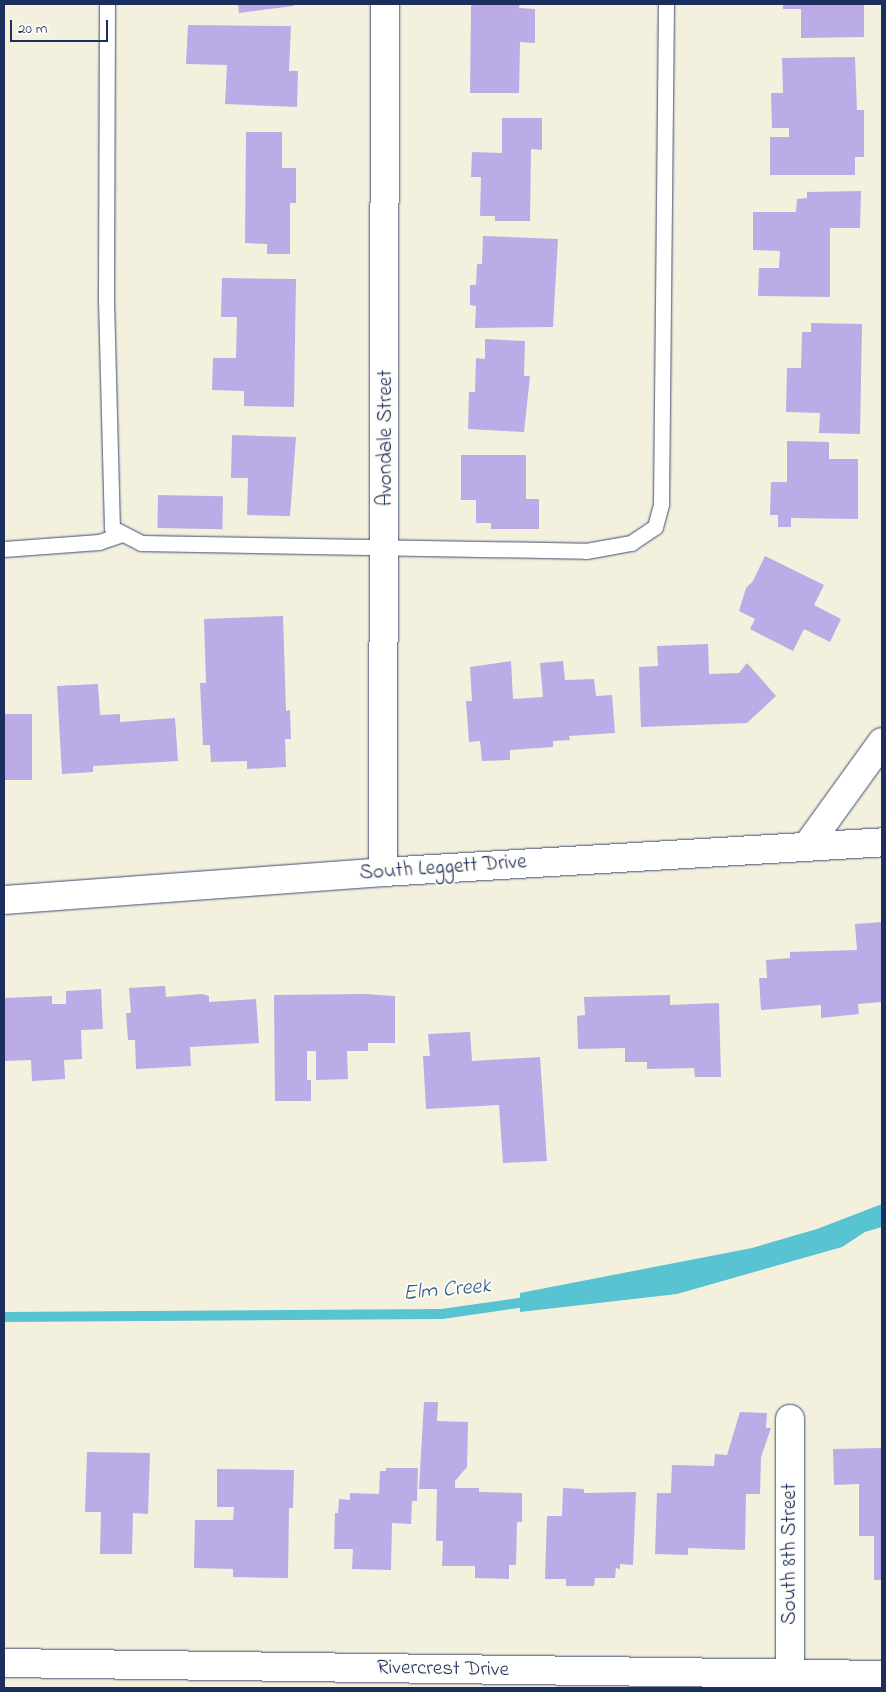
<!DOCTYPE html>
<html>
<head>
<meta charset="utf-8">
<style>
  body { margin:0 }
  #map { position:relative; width:886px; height:1692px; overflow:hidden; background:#f4f0de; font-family:"Indie Flower",sans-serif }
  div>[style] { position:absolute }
  .water>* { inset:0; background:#58c3d1 }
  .stream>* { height:10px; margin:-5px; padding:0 5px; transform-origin:5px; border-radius:5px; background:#58c3d1 }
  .building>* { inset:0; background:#bbabe6; transform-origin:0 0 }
  .roads { filter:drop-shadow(0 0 1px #3c4c71) drop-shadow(0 0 1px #3c4c71) }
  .lane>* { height:15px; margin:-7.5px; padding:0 7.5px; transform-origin:7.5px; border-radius:7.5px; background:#fff }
  .street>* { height:28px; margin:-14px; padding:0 14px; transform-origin:14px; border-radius:14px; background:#fff }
  .secondary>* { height:28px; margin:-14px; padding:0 14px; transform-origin:14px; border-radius:14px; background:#fff }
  span { translate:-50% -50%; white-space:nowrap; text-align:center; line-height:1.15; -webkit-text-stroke:4px #fdfcf7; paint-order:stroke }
  .street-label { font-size:21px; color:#1b2f5e }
  .water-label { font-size:22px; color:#2d5b80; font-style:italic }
  .frame { position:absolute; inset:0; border:5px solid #1b2f5e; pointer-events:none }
  .scale { position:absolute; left:10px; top:20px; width:98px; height:22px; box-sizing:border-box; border:2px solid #1b2f5e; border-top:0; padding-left:6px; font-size:15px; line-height:18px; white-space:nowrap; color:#1b2f5e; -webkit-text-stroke:4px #fdfcf7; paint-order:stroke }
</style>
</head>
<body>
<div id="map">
  <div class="water">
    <div style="clip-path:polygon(882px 1204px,882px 1227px,865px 1232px,842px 1247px,677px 1294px,520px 1312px,520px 1293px,752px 1248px,817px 1229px)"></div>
  </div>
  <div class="stream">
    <div style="left:4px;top:1317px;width:438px;rotate:-0.4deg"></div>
    <div style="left:442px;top:1314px;width:91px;rotate:-8.2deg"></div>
  </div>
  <div class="building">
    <div style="clip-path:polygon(238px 4px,293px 4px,294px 6px,239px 13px)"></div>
    <div style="clip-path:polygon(476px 4px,520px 4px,519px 8px,535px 9px,535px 43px,520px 42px,519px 93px,470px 93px,471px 6px)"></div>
    <div style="clip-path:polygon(783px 4px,864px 4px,864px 37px,801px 38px,801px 9px,783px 9px)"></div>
    <div style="clip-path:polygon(188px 25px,291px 26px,289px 71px,298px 71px,297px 107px,225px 104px,227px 65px,186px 64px)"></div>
    <div style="clip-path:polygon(855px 57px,857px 110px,864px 110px,864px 157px,855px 157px,855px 175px,770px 175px,770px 137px,789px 137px,789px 128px,772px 128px,771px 93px,783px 93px,782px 58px)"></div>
    <div style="clip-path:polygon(502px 118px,542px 118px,542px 150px,531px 149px,530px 221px,495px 221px,495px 216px,480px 216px,481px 177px,471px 177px,472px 152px,502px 153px)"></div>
    <div style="clip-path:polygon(246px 132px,282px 132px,282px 168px,296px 168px,296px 203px,290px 203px,290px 254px,267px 254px,267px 244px,245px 243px)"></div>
    <div style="clip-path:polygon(861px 191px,860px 228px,830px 228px,830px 297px,758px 296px,759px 268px,779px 268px,780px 251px,753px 250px,753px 212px,796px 212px,797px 199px,807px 198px,807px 192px)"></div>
    <div style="clip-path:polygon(483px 236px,558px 239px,553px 327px,475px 328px,476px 306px,470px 305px,470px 285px,476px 285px,477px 264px,482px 264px)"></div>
    <div style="clip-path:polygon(222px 278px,296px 279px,294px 407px,244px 406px,244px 391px,212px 390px,213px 358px,236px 358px,237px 317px,221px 317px)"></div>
    <div style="clip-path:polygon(811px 323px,862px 324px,860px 434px,819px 433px,820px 413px,786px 412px,787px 368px,801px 368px,802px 332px,811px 332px)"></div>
    <div style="clip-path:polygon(485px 339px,525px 341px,524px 376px,530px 376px,524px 432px,468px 429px,469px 392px,475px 392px,476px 358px,485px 359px)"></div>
    <div style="clip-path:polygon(232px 435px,296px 437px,290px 516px,247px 515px,248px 478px,231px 478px)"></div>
    <div style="clip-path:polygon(787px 441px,829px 442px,829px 459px,858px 459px,858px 519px,791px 518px,791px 527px,778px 527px,778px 515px,770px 515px,771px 482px,787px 482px)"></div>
    <div style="clip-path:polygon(461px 455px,526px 455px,526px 499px,539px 499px,539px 529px,491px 529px,491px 523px,476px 523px,476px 500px,461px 500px)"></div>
    <div style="left:158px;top:495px;width:65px;height:33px;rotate:1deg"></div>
    <div style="clip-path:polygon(765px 556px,824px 585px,814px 605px,841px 619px,830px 642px,804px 629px,793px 651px,750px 629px,755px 619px,739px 611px,746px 588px,753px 581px)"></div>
    <div style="clip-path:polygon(283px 616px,286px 711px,290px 710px,291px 739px,285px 739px,286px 767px,247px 769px,247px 761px,211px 762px,210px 745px,203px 745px,200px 683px,206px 683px,204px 619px)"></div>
    <div style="clip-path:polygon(708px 644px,709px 674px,739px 673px,747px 663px,776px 696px,747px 723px,641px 727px,639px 667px,658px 666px,657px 646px)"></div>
    <div style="clip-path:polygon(511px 661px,513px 699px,543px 697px,540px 663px,563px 661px,565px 680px,594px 679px,596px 696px,612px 695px,615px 733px,569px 736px,570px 740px,553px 741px,553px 747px,510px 750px,510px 760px,482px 761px,480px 741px,469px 742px,466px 701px,472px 701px,470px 667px)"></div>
    <div style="clip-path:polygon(98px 684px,100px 715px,120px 714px,120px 722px,175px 718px,178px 761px,93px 766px,93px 772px,62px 774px,57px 686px)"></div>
    <div style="left:4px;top:714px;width:28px;height:66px"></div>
    <div style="clip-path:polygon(882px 922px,882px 1002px,858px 1004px,859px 1014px,821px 1018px,821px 1005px,761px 1010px,759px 978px,767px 978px,766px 960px,790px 958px,790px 952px,857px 950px,855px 924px)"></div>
    <div style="clip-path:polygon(165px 986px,166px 997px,202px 994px,209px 996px,209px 1002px,256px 999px,259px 1043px,190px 1047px,191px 1066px,136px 1069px,135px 1040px,128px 1040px,126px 1013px,131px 1013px,129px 988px)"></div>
    <div style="clip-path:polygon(101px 989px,103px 1029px,81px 1030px,82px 1059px,64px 1060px,65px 1079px,32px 1081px,31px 1060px,4px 1061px,4px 998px,52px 996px,52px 1004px,66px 1004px,66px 991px)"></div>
    <div style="clip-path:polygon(364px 994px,395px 996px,395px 1043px,368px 1043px,368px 1051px,347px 1051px,348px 1079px,316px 1080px,316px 1051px,307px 1051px,307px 1080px,311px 1080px,311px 1101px,275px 1101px,274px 995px)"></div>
    <div style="clip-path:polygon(670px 995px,670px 1005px,719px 1003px,721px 1077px,695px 1077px,694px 1068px,647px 1069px,647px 1062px,625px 1062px,625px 1048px,578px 1049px,577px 1016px,585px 1015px,584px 997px)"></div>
    <div style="clip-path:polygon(470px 1032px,472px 1061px,540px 1057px,547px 1161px,503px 1163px,499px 1105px,426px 1109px,423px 1056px,430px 1056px,428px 1034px)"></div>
    <div style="clip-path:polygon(424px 1402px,438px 1402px,437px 1421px,468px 1422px,467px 1467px,455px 1481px,455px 1488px,479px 1488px,479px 1492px,522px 1493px,522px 1522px,517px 1522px,516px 1565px,509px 1565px,509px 1579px,475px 1578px,475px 1566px,442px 1566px,443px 1541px,436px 1541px,437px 1489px,419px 1489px)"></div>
    <div style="clip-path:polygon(740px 1412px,767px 1413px,766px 1428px,771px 1428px,761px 1457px,760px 1494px,746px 1494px,745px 1550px,688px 1548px,688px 1555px,655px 1554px,657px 1493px,671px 1493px,672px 1465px,714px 1466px,715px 1454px,727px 1455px)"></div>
    <div style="clip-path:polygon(882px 1448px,882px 1580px,874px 1580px,874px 1536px,859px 1536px,859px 1484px,834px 1485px,833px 1449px)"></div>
    <div style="clip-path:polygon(87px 1452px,150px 1453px,148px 1514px,133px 1513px,132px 1554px,100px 1554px,101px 1512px,85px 1512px)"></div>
    <div style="clip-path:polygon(386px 1468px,418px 1468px,417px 1501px,412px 1501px,411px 1524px,392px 1523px,391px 1570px,352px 1569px,353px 1549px,334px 1549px,335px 1513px,338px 1513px,339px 1499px,350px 1500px,350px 1493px,379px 1494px,380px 1471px,386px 1471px)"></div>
    <div style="clip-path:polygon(217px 1469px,294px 1470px,293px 1508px,289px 1508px,288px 1578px,233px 1577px,233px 1569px,194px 1568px,195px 1520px,233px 1520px,234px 1507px,217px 1507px)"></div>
    <div style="clip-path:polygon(563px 1488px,584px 1489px,584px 1493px,636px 1492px,633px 1565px,620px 1564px,620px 1569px,616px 1568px,615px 1578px,595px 1578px,594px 1586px,566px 1586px,566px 1579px,545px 1579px,547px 1516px,562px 1516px)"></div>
  </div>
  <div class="roads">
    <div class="lane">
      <div style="left:107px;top:4px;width:296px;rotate:90.2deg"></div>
      <div style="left:106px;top:300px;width:228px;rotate:88.5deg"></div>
      <div style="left:112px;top:528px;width:33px;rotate:27deg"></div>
      <div style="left:141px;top:543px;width:445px;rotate:1deg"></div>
      <div style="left:586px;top:551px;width:46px;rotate:-10.1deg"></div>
      <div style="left:631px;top:543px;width:29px;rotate:-34deg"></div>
      <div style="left:655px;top:527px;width:24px;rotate:-75deg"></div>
      <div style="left:661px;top:504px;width:500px;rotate:-89.43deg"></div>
      <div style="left:4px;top:549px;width:95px;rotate:-4.2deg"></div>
      <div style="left:99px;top:542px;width:24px;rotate:-19deg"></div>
    </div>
    <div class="street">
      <div style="left:807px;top:846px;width:128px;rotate:-54.2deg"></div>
      <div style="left:383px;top:872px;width:868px;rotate:-89.87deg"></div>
      <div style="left:4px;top:1663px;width:878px;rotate:0.78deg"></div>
      <div style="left:790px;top:1688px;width:269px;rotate:-90deg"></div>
    </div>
    <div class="secondary">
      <div style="left:4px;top:900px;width:380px;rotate:-4.2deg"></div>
      <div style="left:383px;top:872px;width:500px;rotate:-3.4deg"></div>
    </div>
  </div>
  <div class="street-label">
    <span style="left:386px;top:438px;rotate:-90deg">Avondale Street</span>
    <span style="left:443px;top:868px;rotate:-4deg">South Leggett Drive</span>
    <span style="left:790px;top:1554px;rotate:-90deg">South 8th Street</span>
    <span style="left:443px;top:1669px;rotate:1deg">Rivercrest Drive</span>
  </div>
  <div class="water-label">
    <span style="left:447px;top:1291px;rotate:-5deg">Elm Creek</span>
  </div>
  <div class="frame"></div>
  <div class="scale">20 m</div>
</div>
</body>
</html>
